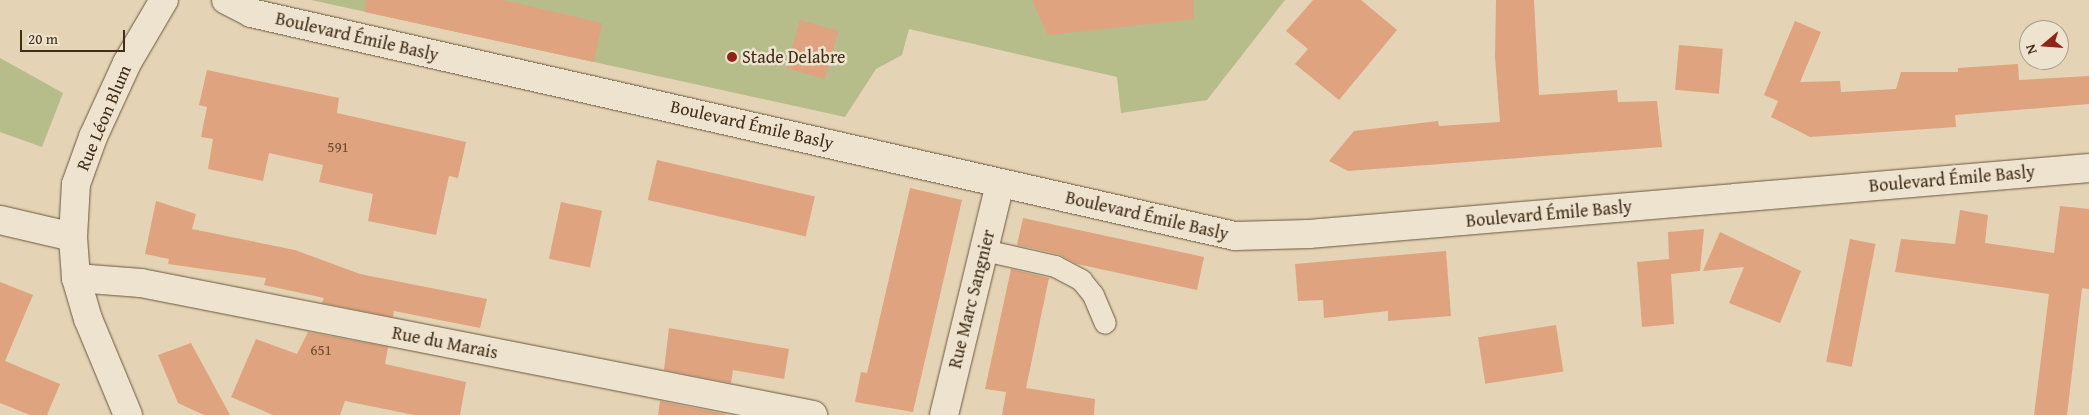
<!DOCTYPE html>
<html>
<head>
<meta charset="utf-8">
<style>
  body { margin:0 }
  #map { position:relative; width:2089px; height:415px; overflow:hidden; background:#e4d4b5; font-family:"Gentium Book Plus",serif }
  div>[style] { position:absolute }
  .green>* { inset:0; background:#b7bc8b }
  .building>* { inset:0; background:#dfa37f; transform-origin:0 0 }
  .roads { filter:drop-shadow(0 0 1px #6a583e) drop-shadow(0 0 1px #6a583e) }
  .service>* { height:21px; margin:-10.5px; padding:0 10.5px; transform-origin:10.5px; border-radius:10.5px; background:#ede3cf }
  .minor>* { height:28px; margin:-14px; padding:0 14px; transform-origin:14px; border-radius:14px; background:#ede3cf }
  .dots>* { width:14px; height:14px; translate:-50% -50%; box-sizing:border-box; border:2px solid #ede3cf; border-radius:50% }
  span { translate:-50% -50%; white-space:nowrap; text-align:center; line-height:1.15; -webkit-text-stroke:5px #ede3cf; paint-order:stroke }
  .number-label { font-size:15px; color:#694b30 }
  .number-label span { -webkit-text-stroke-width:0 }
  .street-label { font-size:18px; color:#422e16 }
  .poi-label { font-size:18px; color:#422e16 }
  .left { translate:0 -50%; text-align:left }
  .north { position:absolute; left:2019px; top:20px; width:50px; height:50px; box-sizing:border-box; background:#ede3cf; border:1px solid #a99b85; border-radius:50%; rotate:252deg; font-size:14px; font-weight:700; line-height:20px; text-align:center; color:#422e16 }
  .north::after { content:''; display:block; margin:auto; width:18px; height:22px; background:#8f2418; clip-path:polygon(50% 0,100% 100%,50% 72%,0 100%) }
  .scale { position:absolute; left:20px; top:30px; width:105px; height:22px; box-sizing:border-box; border:2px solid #422e16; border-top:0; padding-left:6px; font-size:15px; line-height:18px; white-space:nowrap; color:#422e16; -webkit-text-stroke:4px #ede3cf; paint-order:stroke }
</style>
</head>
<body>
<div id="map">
  <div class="green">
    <div style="clip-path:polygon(311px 0,1285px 0,1207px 100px,1121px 113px,1117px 77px,909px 29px,902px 55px,876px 69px,845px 117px)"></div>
    <div style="clip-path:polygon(0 58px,63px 93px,42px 147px,0 132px)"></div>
  </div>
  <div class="building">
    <div style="clip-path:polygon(366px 0,503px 0,602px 23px,594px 62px,365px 12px)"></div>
    <div style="clip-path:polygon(1032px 0,1193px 0,1194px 19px,1048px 35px)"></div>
    <div style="clip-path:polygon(1313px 0,1361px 0,1397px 30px,1339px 100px,1295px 64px,1308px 49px,1286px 31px)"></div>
    <div style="clip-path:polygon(1496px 0,1534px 0,1539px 95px,1617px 90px,1618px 102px,1657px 101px,1662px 147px,1348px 171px,1329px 161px,1354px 131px,1438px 121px,1439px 126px,1500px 122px,1495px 57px)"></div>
    <div style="left:800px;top:20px;width:40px;height:50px;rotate:16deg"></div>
    <div style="clip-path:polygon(1795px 21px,1821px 32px,1800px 82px,1840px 81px,1841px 92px,1896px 89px,1901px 72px,1958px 72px,1958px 68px,2018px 64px,2019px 80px,2089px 76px,2089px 104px,1955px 115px,1956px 127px,1810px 137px,1771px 117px,1778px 101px,1764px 95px)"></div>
    <div style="left:1679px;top:45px;width:44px;height:45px;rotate:5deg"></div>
    <div style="clip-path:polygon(207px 70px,339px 98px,337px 113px,466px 142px,458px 178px,449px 176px,436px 235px,368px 221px,373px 194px,319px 182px,323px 165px,269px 153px,263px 181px,208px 169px,213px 139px,201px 137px,207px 107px,199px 105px)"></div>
    <div style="left:657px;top:160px;width:162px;height:41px;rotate:13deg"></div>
    <div style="clip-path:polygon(910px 188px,962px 200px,913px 412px,855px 402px,861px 372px,867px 373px)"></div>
    <div style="clip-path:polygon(156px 201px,196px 214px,192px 229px,295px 250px,360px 274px,487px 299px,480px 328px,394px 311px,393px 317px,322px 303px,324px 298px,264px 285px,266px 278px,168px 264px,169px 259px,145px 254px)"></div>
    <div style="left:561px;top:202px;width:42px;height:58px;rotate:12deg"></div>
    <div style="clip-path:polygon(2060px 206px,2089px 209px,2089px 289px,2082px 288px,2067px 415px,2034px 415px,2049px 294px,1895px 272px,1901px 239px,1955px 244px,1960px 210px,1988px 215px,1985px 243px,2054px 253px)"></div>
    <div style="clip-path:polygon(1023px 218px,1204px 257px,1197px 290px,1077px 264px,1058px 254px,1017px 245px)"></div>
    <div style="clip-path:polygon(1704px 229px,1700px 271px,1671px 274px,1674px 324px,1642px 327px,1637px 262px,1669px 259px,1668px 232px)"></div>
    <div style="clip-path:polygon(1720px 232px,1801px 271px,1780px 323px,1729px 303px,1744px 267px,1703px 271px)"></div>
    <div style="left:1850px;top:239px;width:26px;height:125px;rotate:11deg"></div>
    <div style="clip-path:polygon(1446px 251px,1451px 316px,1388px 321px,1388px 311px,1324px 318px,1323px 300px,1298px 301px,1295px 264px)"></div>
    <div style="clip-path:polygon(1011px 269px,1049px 278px,1026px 388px,1095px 399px,1094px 415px,1002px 415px,1006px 392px,985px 389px)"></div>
    <div style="clip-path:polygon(0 282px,33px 295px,5px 361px,60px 384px,47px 415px,30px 415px,0 403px)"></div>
    <div style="left:1556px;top:325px;width:47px;height:79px;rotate:81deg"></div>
    <div style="clip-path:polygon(669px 328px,789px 349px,784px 379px,733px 370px,731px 383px,664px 370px)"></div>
    <div style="clip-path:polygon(308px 332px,388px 347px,385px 364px,466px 382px,460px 415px,414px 415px,345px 401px,340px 415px,273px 415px,231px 397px,256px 339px,297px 354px)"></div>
    <div style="clip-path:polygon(191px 343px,230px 415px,204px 415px,178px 403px,158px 355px)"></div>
    <div style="clip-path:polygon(660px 401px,725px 414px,725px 415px,658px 415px)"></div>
  </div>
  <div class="roads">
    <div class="service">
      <div style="left:984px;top:250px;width:73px;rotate:12.7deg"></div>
      <div style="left:1055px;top:266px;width:30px;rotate:28deg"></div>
      <div style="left:1081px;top:280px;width:19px;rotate:51deg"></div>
      <div style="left:1093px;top:295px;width:30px;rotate:67deg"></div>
    </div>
    <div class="minor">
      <div style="left:226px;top:0;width:28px;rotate:27deg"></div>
      <div style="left:251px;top:13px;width:1009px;rotate:12.77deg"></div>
      <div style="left:1235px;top:236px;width:74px;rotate:-1.5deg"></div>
      <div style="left:1309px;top:234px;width:783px;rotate:-4.84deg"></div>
      <div style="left:0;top:220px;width:75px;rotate:13.1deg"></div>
      <div style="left:76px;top:278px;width:65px;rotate:4.4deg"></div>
      <div style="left:141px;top:283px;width:685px;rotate:11.11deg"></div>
      <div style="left:128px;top:415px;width:104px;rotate:-112.6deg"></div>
      <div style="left:88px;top:319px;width:43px;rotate:-106.3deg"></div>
      <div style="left:76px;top:278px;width:41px;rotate:-94.2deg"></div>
      <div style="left:73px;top:237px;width:53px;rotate:-86.8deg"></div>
      <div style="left:76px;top:184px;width:50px;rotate:-70.1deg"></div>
      <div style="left:93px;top:137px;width:81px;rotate:-65.3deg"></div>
      <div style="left:127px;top:63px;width:73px;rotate:-59.6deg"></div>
      <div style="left:944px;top:415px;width:238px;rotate:-76.4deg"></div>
    </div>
  </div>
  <div class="dots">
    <div style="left:732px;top:57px;background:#8f2418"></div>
  </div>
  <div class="number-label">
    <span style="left:338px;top:147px">591</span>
    <span style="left:321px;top:350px">651</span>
  </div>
  <div class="street-label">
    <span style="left:357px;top:37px;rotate:13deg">Boulevard Émile Basly</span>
    <span style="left:104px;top:118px;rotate:-67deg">Rue Léon Blum</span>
    <span style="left:752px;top:125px;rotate:13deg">Boulevard Émile Basly</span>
    <span style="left:1952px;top:179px;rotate:-5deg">Boulevard Émile Basly</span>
    <span style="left:1549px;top:214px;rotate:-5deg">Boulevard Émile Basly</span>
    <span style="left:1147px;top:216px;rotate:13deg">Boulevard Émile Basly</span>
    <span style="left:972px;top:299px;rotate:-76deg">Rue Marc Sangnier</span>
    <span style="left:445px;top:343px;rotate:11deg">Rue du Marais</span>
  </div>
  <div class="poi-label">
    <span class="left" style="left:742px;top:57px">Stade Delabre</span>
  </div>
  <div class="north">N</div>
  <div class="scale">20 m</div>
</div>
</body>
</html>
